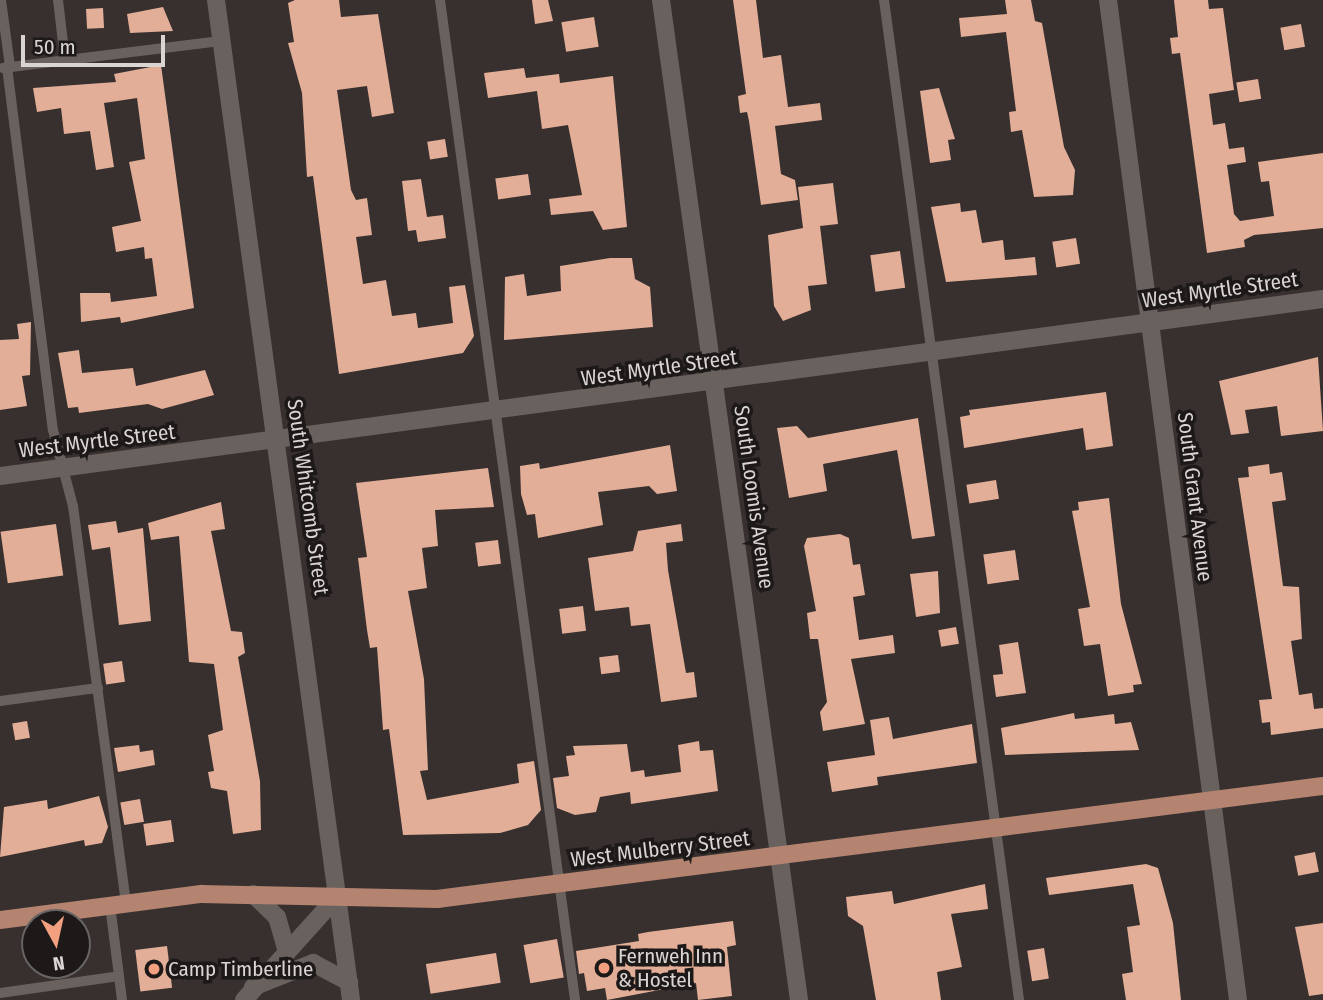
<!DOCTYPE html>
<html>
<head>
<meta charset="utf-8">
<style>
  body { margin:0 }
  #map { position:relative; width:1323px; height:1000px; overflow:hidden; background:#37302e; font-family:"Fira Sans Condensed",sans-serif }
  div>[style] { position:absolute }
  .building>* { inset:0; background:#e3ae98; transform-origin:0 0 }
  .service>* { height:10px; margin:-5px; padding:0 5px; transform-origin:5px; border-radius:5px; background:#68615e }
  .minor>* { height:18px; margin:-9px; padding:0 9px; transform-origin:9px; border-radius:9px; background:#68615e }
  .primary>* { height:18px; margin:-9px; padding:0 9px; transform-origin:9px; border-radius:9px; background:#b48471 }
  .dots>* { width:19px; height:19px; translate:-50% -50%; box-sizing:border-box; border:4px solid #1c1918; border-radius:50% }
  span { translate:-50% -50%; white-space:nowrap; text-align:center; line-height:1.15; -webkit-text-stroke:7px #1c1918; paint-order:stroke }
  .street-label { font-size:21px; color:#d9d5d3 }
  .poi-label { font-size:21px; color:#d9d5d3 }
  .left { translate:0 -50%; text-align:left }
  .north { position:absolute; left:21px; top:909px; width:70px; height:70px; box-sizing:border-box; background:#1c1918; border:2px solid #686463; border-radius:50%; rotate:172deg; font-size:19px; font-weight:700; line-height:28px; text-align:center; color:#d9d5d3 }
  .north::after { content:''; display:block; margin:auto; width:24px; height:32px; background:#f2a07f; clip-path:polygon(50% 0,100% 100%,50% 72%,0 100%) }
  .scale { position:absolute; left:21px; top:35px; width:144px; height:32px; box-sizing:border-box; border:4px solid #d9d5d3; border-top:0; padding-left:9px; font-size:21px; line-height:24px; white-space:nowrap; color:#d9d5d3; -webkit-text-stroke:5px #1c1918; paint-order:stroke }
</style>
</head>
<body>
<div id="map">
  <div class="building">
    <div style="clip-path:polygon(295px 0,339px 0,341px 17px,378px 14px,394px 113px,372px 117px,367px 86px,337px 90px,351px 190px,356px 200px,367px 198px,372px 235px,356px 237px,363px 284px,386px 280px,392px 316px,416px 313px,418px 328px,453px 323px,449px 287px,465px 285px,474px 336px,463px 353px,339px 374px,313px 176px,307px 177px,302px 93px,288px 43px,294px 42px,288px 3px)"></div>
    <div style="clip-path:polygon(532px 0,548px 0,553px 21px,535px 24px)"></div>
    <div style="clip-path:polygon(733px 0,756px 0,763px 58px,781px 55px,788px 107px,820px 103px,822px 120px,775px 126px,781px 174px,795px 180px,798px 200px,761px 205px,749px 121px,747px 112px,740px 113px,738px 96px,746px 94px)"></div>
    <div style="clip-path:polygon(1005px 0,1031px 0,1035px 21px,1042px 23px,1064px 147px,1075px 170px,1073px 195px,1034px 197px,1022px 130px,1011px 132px,1009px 112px,1016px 111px,1006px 32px,961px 37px,959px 18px,1007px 14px)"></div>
    <div style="clip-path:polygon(1174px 0,1208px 0,1209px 9px,1223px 8px,1234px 90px,1209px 94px,1213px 125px,1225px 123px,1229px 149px,1244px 147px,1246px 162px,1227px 165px,1234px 214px,1240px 221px,1274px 216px,1269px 181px,1261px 182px,1258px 162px,1323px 153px,1323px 228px,1254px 235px,1244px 240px,1245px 247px,1207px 253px,1180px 53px,1172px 54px,1170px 38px,1178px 37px)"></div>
    <div style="clip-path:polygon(163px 7px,173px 31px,130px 33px,127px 14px)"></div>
    <div style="left:103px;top:8px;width:20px;height:17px;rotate:87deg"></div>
    <div style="left:594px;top:17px;width:30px;height:33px;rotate:81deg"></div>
    <div style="left:1301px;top:24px;width:23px;height:21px;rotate:80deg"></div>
    <div style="clip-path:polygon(161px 65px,194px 308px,121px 323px,120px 317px,81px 322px,80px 293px,110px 293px,111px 302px,157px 296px,152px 258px,145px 259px,144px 247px,116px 252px,112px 227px,141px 221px,129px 162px,145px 159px,137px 98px,104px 103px,114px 167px,96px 170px,90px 131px,64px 134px,61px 108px,37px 112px,33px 88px,116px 82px,114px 74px)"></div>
    <div style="clip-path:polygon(524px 68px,526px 78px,559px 74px,560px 83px,613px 76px,627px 227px,603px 230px,593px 211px,551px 215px,549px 199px,582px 195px,568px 125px,542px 129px,537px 91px,488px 98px,484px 73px)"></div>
    <div style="left:1258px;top:79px;width:20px;height:22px;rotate:81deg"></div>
    <div style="clip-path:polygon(939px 88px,955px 139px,948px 140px,951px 160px,930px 163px,920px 91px)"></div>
    <div style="left:445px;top:139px;width:18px;height:18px;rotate:81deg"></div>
    <div style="left:528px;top:174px;width:21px;height:33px;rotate:82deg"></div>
    <div style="clip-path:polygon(421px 179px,427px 217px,443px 215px,446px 238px,418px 242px,416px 230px,408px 231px,402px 181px)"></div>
    <div style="clip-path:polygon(833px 183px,838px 224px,820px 226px,827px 284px,808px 286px,811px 310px,783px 321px,774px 306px,768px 235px,803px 228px,798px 187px)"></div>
    <div style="clip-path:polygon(960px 203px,961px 212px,976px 210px,982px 243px,1003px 240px,1005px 260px,1035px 257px,1037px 275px,946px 282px,931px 207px)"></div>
    <div style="left:1076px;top:238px;width:26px;height:24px;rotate:81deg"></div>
    <div style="left:900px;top:251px;width:37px;height:30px;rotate:82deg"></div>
    <div style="clip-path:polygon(610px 258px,632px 258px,635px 279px,650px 287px,653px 327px,504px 340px,505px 277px,524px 274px,527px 296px,561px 291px,560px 266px)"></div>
    <div style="clip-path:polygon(31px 322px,30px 375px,22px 376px,27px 406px,0 410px,0 340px,19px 339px,17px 324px)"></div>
    <div style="clip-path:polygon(79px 350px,82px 373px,133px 368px,136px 386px,205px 370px,214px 395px,162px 409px,148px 404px,79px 413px,78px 407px,68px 408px,58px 353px)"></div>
    <div style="clip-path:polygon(1318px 357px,1323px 431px,1281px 436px,1277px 406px,1245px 410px,1249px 433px,1231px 435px,1219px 381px)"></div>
    <div style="clip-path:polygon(1106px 392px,1113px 446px,1086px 450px,1083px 428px,964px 448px,960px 417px,970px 415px,969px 410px)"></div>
    <div style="clip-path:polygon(918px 418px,935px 536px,912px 539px,897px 450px,823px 464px,827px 491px,789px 498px,777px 428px,797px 426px,808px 438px)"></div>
    <div style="clip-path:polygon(670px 445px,677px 491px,657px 494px,649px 486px,598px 492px,603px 525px,538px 538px,535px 514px,527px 515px,521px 494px,520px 466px,539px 463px,540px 469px)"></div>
    <div style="clip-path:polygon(1269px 464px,1270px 474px,1282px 472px,1286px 500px,1272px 502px,1283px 586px,1299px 587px,1302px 639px,1291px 641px,1299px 695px,1312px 693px,1314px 709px,1323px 708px,1323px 728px,1271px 735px,1270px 722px,1262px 723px,1259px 700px,1272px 699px,1238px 478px,1249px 477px,1248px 467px)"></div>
    <div style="clip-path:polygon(488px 468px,494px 507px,435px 510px,438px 546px,422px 548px,427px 588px,408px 591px,424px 679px,428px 770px,420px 771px,427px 800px,519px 783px,517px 764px,534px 761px,541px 810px,528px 825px,500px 833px,403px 835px,389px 729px,383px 730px,377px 647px,370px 648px,367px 630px,358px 558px,367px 557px,356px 483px)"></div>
    <div style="left:996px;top:480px;width:19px;height:30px;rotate:81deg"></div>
    <div style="clip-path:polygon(1109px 498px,1121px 604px,1142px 684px,1133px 685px,1134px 692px,1108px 696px,1100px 644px,1084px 646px,1078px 609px,1090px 607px,1072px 511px,1079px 510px,1078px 502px)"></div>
    <div style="clip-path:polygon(221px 502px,225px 529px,211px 531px,231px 631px,242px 632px,245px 653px,238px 657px,260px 781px,261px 830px,233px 834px,227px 791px,211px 788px,208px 772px,214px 771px,208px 735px,223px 730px,214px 664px,189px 662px,179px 536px,151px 540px,148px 523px)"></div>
    <div style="clip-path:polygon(116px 521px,118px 533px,143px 528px,151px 621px,119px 625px,110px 547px,92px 550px,88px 525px)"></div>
    <div style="left:56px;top:524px;width:52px;height:56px;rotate:82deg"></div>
    <div style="clip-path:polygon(681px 524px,683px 541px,666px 543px,668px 570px,686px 673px,694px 672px,697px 697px,661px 702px,650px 624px,631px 626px,629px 607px,595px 611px,588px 558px,633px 551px,638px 531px)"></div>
    <div style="clip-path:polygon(840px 534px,849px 538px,853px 565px,860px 564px,865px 595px,853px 597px,859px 640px,893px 635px,895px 653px,851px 659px,865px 724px,823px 731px,820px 712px,827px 702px,818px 639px,810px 639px,807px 613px,816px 611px,804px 546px,807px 538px)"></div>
    <div style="left:498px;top:540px;width:24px;height:23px;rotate:83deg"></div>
    <div style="left:1015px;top:550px;width:30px;height:32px;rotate:82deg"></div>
    <div style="clip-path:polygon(938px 571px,940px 613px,916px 617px,910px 574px)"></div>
    <div style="left:583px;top:606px;width:25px;height:24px;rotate:83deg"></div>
    <div style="left:956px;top:627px;width:17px;height:18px;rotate:80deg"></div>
    <div style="clip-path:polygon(1018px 642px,1026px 693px,996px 697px,993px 675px,1003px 674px,999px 645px)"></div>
    <div style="left:618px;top:655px;width:17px;height:19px;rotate:83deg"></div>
    <div style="left:122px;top:661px;width:21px;height:19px;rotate:82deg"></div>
    <div style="clip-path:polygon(1074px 713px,1075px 719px,1114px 714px,1115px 724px,1131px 722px,1139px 750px,1005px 755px,1001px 728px)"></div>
    <div style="clip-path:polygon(889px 717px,893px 739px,972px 724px,977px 763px,877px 777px,878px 785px,832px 792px,827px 762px,875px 755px,870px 720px)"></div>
    <div style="left:27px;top:721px;width:17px;height:15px;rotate:80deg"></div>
    <div style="clip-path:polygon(699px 741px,700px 751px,713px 750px,718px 791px,631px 804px,630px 792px,600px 797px,596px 812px,575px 815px,557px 808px,553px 778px,569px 776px,566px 756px,575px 755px,573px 746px,627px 744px,631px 772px,644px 770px,645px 777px,681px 772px,678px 745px)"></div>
    <div style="clip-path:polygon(139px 745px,140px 752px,153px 750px,155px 765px,118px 772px,114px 748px)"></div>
    <div style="clip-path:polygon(99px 796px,108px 827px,102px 843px,85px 846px,84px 840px,0 857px,4px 807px,47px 800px,48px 809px)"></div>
    <div style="left:140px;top:799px;width:23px;height:20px;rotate:80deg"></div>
    <div style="left:171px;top:820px;width:22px;height:28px;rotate:82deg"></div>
    <div style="left:1315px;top:852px;width:20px;height:21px;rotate:79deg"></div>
    <div style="clip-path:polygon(1146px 864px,1158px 868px,1173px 923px,1181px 1000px,1126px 1000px,1122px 974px,1133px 972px,1127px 927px,1140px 925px,1133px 884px,1049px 895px,1046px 878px)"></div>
    <div style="clip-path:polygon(985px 884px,988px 909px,951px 914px,962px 967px,937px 972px,941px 1000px,876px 1000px,863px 926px,848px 916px,846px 897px,892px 891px,894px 904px)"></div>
    <div style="clip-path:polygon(733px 921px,736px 945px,727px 947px,732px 996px,698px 1000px,696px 983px,607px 1000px,605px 988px,587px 991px,584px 973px,579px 974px,576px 951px,639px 941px,638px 934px,648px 932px)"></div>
    <div style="clip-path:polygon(1323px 923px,1323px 994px,1309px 996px,1295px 927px)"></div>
    <div style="left:557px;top:939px;width:39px;height:34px;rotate:80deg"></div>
    <div style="left:167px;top:946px;width:42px;height:32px;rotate:83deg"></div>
    <div style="left:1044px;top:948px;width:31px;height:17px;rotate:81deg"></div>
    <div style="left:496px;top:953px;width:30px;height:71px;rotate:81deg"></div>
  </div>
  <div class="service">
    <div style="left:1px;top:0;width:68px;rotate:82.3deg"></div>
    <div style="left:58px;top:0;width:60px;rotate:83.3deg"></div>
    <div style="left:440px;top:0;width:1009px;rotate:82.31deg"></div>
    <div style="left:884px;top:0;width:1009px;rotate:82.31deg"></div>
    <div style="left:7px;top:67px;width:366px;rotate:82.8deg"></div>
    <div style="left:53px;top:430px;width:79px;rotate:75.3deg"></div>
    <div style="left:73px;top:506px;width:401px;rotate:82.4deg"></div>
    <div style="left:3px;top:68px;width:219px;rotate:-7.1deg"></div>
    <div style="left:0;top:701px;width:99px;rotate:-7.6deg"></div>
    <div style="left:110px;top:905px;width:96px;rotate:82.8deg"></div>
    <div style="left:0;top:993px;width:120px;rotate:-8.1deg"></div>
  </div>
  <div class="minor">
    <div style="left:216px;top:0;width:1009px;rotate:82.31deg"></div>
    <div style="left:661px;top:0;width:1009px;rotate:82.14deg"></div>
    <div style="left:1108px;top:0;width:1008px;rotate:82.59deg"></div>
    <div style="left:0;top:476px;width:1335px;rotate:-7.62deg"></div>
    <div style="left:253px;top:894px;width:33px;rotate:44deg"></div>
    <div style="left:277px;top:917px;width:33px;rotate:74deg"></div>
    <div style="left:253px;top:987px;width:65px;rotate:-21.8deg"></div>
    <div style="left:313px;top:963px;width:41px;rotate:27.8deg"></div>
    <div style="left:244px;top:1000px;width:135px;rotate:-48deg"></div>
  </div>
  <div class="primary">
    <div style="left:0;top:920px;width:203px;rotate:-7.4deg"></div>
    <div style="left:201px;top:894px;width:236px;rotate:1.2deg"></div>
    <div style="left:437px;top:899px;width:893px;rotate:-7.27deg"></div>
  </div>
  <div class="dots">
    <div style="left:604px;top:968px;background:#f2a07f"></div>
    <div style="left:154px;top:969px;background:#f2a07f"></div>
  </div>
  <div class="street-label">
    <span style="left:1220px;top:290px;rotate:-8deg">West Myrtle Street</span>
    <span style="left:659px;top:368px;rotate:-8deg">West Myrtle Street</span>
    <span style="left:97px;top:441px;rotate:-7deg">West Myrtle Street</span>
    <span style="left:308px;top:497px;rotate:82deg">South Whitcomb Street</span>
    <span style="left:754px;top:497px;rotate:82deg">South Loomis Avenue</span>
    <span style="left:1195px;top:497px;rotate:83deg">South Grant Avenue</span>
    <span style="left:660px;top:849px;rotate:-7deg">West Mulberry Street</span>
  </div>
  <div class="poi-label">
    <span class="left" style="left:618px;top:968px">Fernweh Inn<br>&amp; Hostel</span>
    <span class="left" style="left:168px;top:969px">Camp Timberline</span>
  </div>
  <div class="north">N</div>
  <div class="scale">50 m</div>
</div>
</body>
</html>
